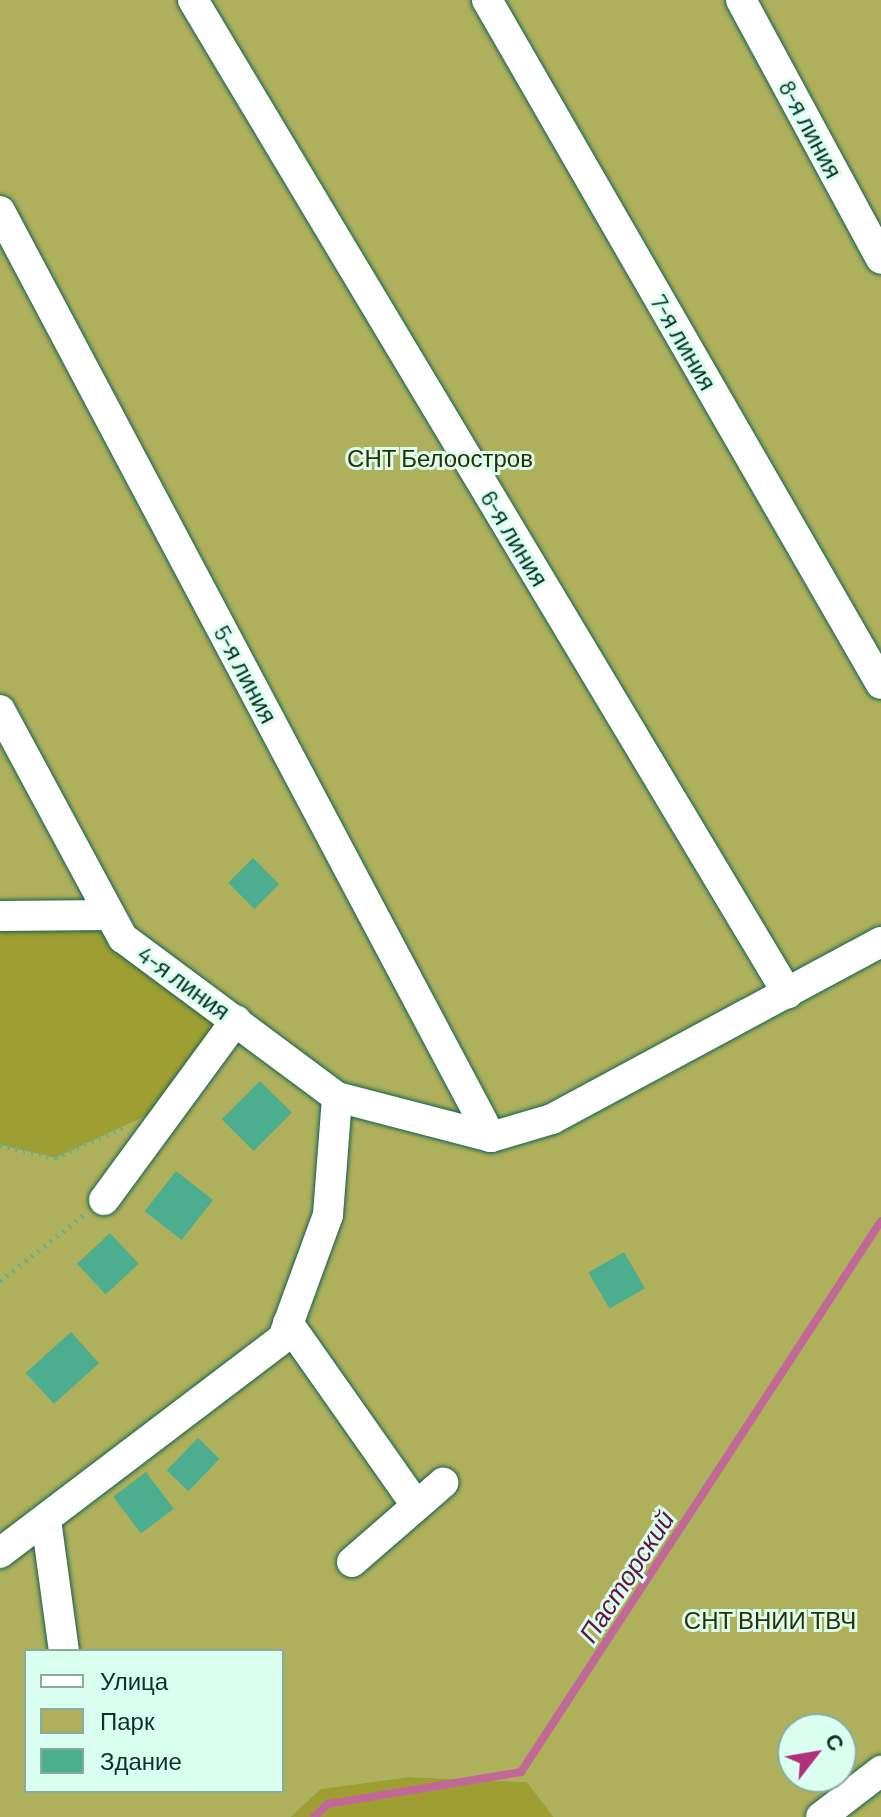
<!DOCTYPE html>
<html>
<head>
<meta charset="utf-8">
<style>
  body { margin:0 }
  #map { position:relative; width:881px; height:1817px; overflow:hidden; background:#89eac8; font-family:Barlow,sans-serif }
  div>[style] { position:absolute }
  .green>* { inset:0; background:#afb05c }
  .forest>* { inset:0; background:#9f9e33 }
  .stream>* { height:8px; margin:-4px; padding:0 4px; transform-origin:4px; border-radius:4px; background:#c26896 }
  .building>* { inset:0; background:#4cae8f; transform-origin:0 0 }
  .path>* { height:5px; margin-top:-2.5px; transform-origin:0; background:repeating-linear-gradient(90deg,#60b196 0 2px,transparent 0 8px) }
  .roads { filter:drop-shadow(0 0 2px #11644d) drop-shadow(0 0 2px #11644d) }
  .street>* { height:30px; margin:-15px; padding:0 15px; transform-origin:15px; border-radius:15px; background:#fff }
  span { translate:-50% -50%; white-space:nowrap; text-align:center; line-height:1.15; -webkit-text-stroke:6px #dafeef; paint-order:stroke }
  .street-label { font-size:24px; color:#073427 }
  .park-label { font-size:24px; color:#2f2e01 }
  .water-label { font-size:26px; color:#651243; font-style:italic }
  .legend { position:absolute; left:24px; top:1649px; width:260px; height:144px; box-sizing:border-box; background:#dafeef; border:2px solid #86ad9f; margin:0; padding:10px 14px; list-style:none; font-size:24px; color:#073427 }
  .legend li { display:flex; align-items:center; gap:16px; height:40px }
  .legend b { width:40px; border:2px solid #86ad9f }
  .north { position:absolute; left:777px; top:1713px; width:80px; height:80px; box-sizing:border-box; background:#dafeef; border:2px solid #86ad9f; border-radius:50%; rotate:59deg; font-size:22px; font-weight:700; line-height:32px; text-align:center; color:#073427 }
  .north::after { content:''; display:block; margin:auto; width:28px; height:36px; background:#b1307b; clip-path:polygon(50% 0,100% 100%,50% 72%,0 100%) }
</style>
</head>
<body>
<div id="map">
  <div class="green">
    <div style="clip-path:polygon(evenodd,0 0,881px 0,881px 1817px,554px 1817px,527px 1782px,408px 1777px,322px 1789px,290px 1817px,0 1817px,0 1145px,55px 1158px,96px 1137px,0 916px,0 0,26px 1651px,282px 1651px,282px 1791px,26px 1791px,26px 1651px,0 0,793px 1729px,841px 1729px,841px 1777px,793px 1777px,793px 1729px)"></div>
  </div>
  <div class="forest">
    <div style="clip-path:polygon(108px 915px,234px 1018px,175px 1102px,55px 1158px,0 1145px,0 916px)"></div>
    <div style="clip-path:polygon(408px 1777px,527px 1782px,554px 1817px,290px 1817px,321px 1789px)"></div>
  </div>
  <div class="stream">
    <div style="left:314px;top:1817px;width:19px;rotate:-43deg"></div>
    <div style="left:328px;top:1804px;width:196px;rotate:-9.4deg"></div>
    <div style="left:521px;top:1772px;width:658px;rotate:-56.84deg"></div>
  </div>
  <div class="building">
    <div style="left:253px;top:858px;width:37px;height:35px;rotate:45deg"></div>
    <div style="left:260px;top:1081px;width:45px;height:54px;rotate:45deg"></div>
    <div style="left:176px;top:1171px;width:47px;height:51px;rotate:38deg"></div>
    <div style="left:110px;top:1233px;width:42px;height:45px;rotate:47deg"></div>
    <div style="left:624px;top:1252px;width:42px;height:41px;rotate:60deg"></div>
    <div style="left:71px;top:1332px;width:42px;height:61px;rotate:48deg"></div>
    <div style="left:198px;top:1438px;width:30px;height:45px;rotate:44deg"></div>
    <div style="left:146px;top:1472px;width:46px;height:41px;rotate:53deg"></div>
  </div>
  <div class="path">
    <div style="left:0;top:1145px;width:57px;rotate:13.3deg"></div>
    <div style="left:55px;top:1158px;width:75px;rotate:-24.5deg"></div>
    <div style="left:0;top:1281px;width:107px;rotate:-38.2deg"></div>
  </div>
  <div class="roads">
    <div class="street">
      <div style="left:193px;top:0;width:1158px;rotate:59.1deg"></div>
      <div style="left:487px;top:0;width:789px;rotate:60.06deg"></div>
      <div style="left:741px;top:0;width:294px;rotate:61.6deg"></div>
      <div style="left:0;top:211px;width:1048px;rotate:62.07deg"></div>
      <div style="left:0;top:710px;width:259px;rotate:61.7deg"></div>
      <div style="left:123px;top:938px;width:267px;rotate:36.6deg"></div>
      <div style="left:337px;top:1097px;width:159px;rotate:14.6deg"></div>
      <div style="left:491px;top:1137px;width:64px;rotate:-16.4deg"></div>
      <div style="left:552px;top:1119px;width:374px;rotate:-28.3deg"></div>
      <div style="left:0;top:916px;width:110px;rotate:-0.5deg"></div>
      <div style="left:104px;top:1200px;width:223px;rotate:-53.7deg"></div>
      <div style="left:288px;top:1323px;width:223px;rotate:54.9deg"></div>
      <div style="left:46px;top:1520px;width:132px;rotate:82.2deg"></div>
      <div style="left:0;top:1553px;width:355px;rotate:-37.2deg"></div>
      <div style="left:283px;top:1338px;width:131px;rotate:-69.9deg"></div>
      <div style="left:328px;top:1215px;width:118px;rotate:-85.6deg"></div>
      <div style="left:352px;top:1562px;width:121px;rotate:-41deg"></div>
      <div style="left:821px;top:1817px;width:76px;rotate:-37.5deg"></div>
    </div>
  </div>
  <div class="street-label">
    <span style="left:811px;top:129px;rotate:62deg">8-я линия</span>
    <span style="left:684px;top:342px;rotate:60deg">7-я линия</span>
    <span style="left:515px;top:538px;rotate:59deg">6-я линия</span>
    <span style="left:246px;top:674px;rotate:62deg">5-я линия</span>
    <span style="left:184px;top:982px;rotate:36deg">4-я линия</span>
  </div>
  <div class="park-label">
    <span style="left:440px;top:458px">СНТ Белоостров</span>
    <span style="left:770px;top:1620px">СНТ ВНИИ ТВЧ</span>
  </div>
  <div class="water-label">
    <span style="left:626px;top:1576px;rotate:-57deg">Пасторский</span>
  </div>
  <ul class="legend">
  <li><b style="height:10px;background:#fff"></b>Улица</li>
  <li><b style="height:22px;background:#afb05c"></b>Парк</li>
  <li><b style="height:22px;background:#4cae8f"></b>Здание</li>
  </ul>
  <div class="north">С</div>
</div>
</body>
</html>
